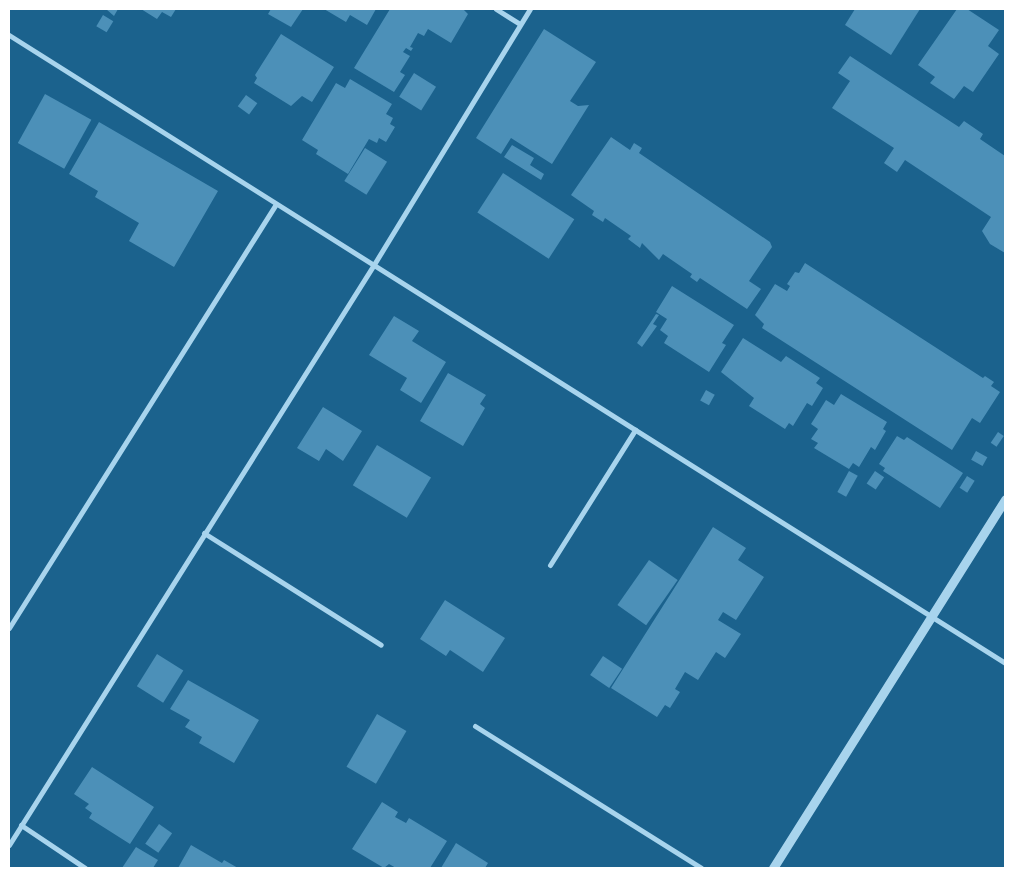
<!DOCTYPE html>
<html>
<head>
<meta charset="utf-8">
<style>
  body { margin:0 }
  #map { position:relative; width:1014px; height:877px; overflow:hidden; background:#1b628d; font-family:"Alegreya Sans",sans-serif }
  div>[style] { position:absolute }
  .building>* { inset:0; background:#4c90b8; transform-origin:0 0 }
  .minor>* { height:5px; margin:-2.5px; padding:0 2.5px; transform-origin:2.5px; border-radius:2.5px; background:#a8d4ed }
  .tertiary>* { height:9px; margin:-4.5px; padding:0 4.5px; transform-origin:4.5px; border-radius:4.5px; background:#a8d4ed }
  span { translate:-50% -50%; white-space:nowrap; text-align:center; line-height:1.15; -webkit-text-stroke:4px #1b628d; paint-order:stroke }
  .frame { position:absolute; inset:0; border:10px solid #fff; pointer-events:none }
</style>
</head>
<body>
<div id="map">
  <div class="building">
    <div style="clip-path:polygon(106px 9px,118px 9px,114px 16px)"></div>
    <div style="clip-path:polygon(141px 9px,176px 9px,171px 17px,162px 12px,157px 19px)"></div>
    <div style="clip-path:polygon(271px 9px,303px 9px,291px 27px,268px 14px)"></div>
    <div style="clip-path:polygon(324px 9px,376px 9px,367px 25px,350px 15px,346px 22px)"></div>
    <div style="clip-path:polygon(390px 9px,463px 9px,468px 14px,451px 43px,428px 29px,424px 36px,418px 33px,410px 47px,413px 48px,411px 51px,406px 48px,403px 52px,410px 56px,400px 72px,405px 75px,394px 92px,354px 68px)"></div>
    <div style="clip-path:polygon(855px 9px,920px 9px,891px 55px,845px 25px)"></div>
    <div style="clip-path:polygon(957px 9px,967px 9px,999px 30px,988px 46px,999px 54px,973px 92px,964px 86px,954px 99px,930px 83px,935px 77px,918px 65px)"></div>
    <div style="left:103px;top:15px;width:12px;height:13px;rotate:31deg"></div>
    <div style="clip-path:polygon(544px 29px,596px 62px,570px 101px,578px 106px,589px 105px,552px 164px,511px 138px,501px 154px,476px 138px)"></div>
    <div style="clip-path:polygon(281px 34px,334px 67px,312px 102px,302px 96px,291px 106px,254px 83px,257px 78px,255px 75px)"></div>
    <div style="clip-path:polygon(850px 56px,959px 127px,964px 121px,983px 134px,980px 139px,1005px 156px,1005px 253px,990px 244px,982px 231px,991px 217px,905px 160px,897px 172px,884px 163px,894px 148px,832px 108px,850px 81px,838px 73px)"></div>
    <div style="left:414px;top:73px;width:26px;height:28px;rotate:32deg"></div>
    <div style="clip-path:polygon(350px 79px,392px 104px,386px 114px,393px 118px,390px 124px,395px 127px,386px 142px,379px 138px,377px 143px,369px 139px,348px 174px,316px 154px,318px 150px,302px 140px,336px 83px,345px 88px)"></div>
    <div style="left:45px;top:94px;width:53px;height:56px;rotate:29deg"></div>
    <div style="left:246px;top:95px;width:14px;height:14px;rotate:36deg"></div>
    <div style="clip-path:polygon(99px 122px,218px 191px,174px 267px,129px 241px,139px 223px,95px 197px,98px 191px,69px 174px)"></div>
    <div style="clip-path:polygon(611px 137px,630px 150px,634px 143px,642px 148px,639px 153px,770px 242px,772px 247px,749px 281px,761px 289px,747px 309px,700px 278px,697px 282px,690px 277px,692px 274px,663px 254px,659px 260px,642px 243px,640px 248px,628px 239px,631px 236px,605px 218px,603px 222px,592px 215px,594px 211px,571px 195px)"></div>
    <div style="clip-path:polygon(512px 145px,534px 158px,530px 165px,544px 174px,541px 180px,504px 157px)"></div>
    <div style="left:365px;top:148px;width:26px;height:39px;rotate:32deg"></div>
    <div style="left:503px;top:173px;width:85px;height:47px;rotate:33deg"></div>
    <div style="clip-path:polygon(805px 263px,983px 378px,985px 376px,994px 382px,991px 386px,1000px 392px,980px 423px,972px 418px,952px 450px,762px 328px,764px 324px,755px 315px,775px 284px,787px 291px,790px 286px,787px 284px,795px 272px,799px 273px)"></div>
    <div style="clip-path:polygon(672px 286px,734px 325px,722px 343px,726px 345px,709px 372px,664px 343px,668px 336px,660px 330px,667px 319px,656px 312px)"></div>
    <div style="clip-path:polygon(656px 314px,659px 315px,653px 324px,657px 326px,642px 347px,637px 343px)"></div>
    <div style="clip-path:polygon(394px 316px,419px 331px,412px 341px,446px 362px,421px 403px,400px 390px,407px 378px,369px 355px)"></div>
    <div style="clip-path:polygon(743px 338px,781px 362px,786px 356px,820px 378px,816px 383px,823px 388px,812px 406px,807px 403px,793px 426px,789px 423px,785px 429px,749px 406px,754px 398px,721px 372px)"></div>
    <div style="clip-path:polygon(448px 373px,486px 395px,480px 404px,485px 408px,463px 446px,420px 421px)"></div>
    <div style="left:706px;top:390px;width:10px;height:12px;rotate:29deg"></div>
    <div style="clip-path:polygon(841px 394px,887px 422px,883px 429px,886px 431px,875px 450px,871px 447px,859px 467px,853px 463px,849px 469px,814px 448px,818px 443px,811px 439px,818px 429px,811px 424px,826px 400px,834px 405px)"></div>
    <div style="clip-path:polygon(323px 407px,362px 431px,343px 461px,326px 449px,319px 461px,297px 448px)"></div>
    <div style="left:998px;top:432px;width:7px;height:13px;rotate:34deg"></div>
    <div style="clip-path:polygon(897px 436px,904px 440px,907px 437px,963px 473px,940px 508px,883px 471px,885px 468px,879px 464px)"></div>
    <div style="left:377px;top:445px;width:63px;height:47px;rotate:31deg"></div>
    <div style="left:976px;top:451px;width:13px;height:10px;rotate:29deg"></div>
    <div style="left:849px;top:471px;width:10px;height:24px;rotate:29deg"></div>
    <div style="left:875px;top:471px;width:11px;height:15px;rotate:34deg"></div>
    <div style="left:967px;top:476px;width:9px;height:14px;rotate:32deg"></div>
    <div style="clip-path:polygon(713px 527px,746px 548px,738px 560px,764px 577px,736px 620px,723px 612px,718px 620px,741px 634px,725px 658px,716px 652px,698px 680px,685px 672px,675px 689px,680px 692px,670px 708px,665px 705px,657px 717px,611px 688px)"></div>
    <div style="left:649px;top:560px;width:35px;height:55px;rotate:35deg"></div>
    <div style="clip-path:polygon(445px 600px,505px 638px,483px 672px,450px 650px,446px 656px,420px 639px)"></div>
    <div style="left:157px;top:654px;width:31px;height:38px;rotate:32deg"></div>
    <div style="left:603px;top:656px;width:23px;height:23px;rotate:34deg"></div>
    <div style="clip-path:polygon(188px 680px,259px 720px,234px 763px,199px 743px,202px 737px,185px 727px,190px 720px,170px 709px)"></div>
    <div style="left:377px;top:714px;width:34px;height:61px;rotate:30deg"></div>
    <div style="clip-path:polygon(92px 767px,154px 807px,130px 844px,89px 818px,92px 813px,85px 808px,89px 804px,74px 794px)"></div>
    <div style="clip-path:polygon(382px 802px,398px 812px,395px 817px,406px 823px,409px 818px,447px 841px,430px 868px,396px 868px,389px 864px,384px 868px,352px 849px)"></div>
    <div style="left:159px;top:824px;width:16px;height:24px;rotate:35deg"></div>
    <div style="clip-path:polygon(456px 843px,488px 863px,485px 868px,441px 868px)"></div>
    <div style="clip-path:polygon(191px 845px,222px 863px,224px 860px,238px 868px,178px 868px)"></div>
    <div style="clip-path:polygon(136px 847px,158px 860px,153px 868px,122px 868px)"></div>
  </div>
  <div class="minor">
    <div style="left:496px;top:9px;width:28px;rotate:32deg"></div>
    <div style="left:9px;top:35px;width:1177px;rotate:32.23deg"></div>
    <div style="left:204px;top:533px;width:209px;rotate:32.3deg"></div>
    <div style="left:550px;top:565px;width:160px;rotate:-57.8deg"></div>
    <div style="left:9px;top:628px;width:500px;rotate:-57.8deg"></div>
    <div style="left:475px;top:726px;width:267px;rotate:32.1deg"></div>
    <div style="left:21px;top:825px;width:77px;rotate:33.9deg"></div>
    <div style="left:9px;top:845px;width:684px;rotate:-57.84deg"></div>
    <div style="left:373px;top:266px;width:301px;rotate:-58.6deg"></div>
  </div>
  <div class="tertiary">
    <div style="left:773px;top:868px;width:436px;rotate:-57.8deg"></div>
  </div>
  <div class="frame"></div>
</div>
</body>
</html>
